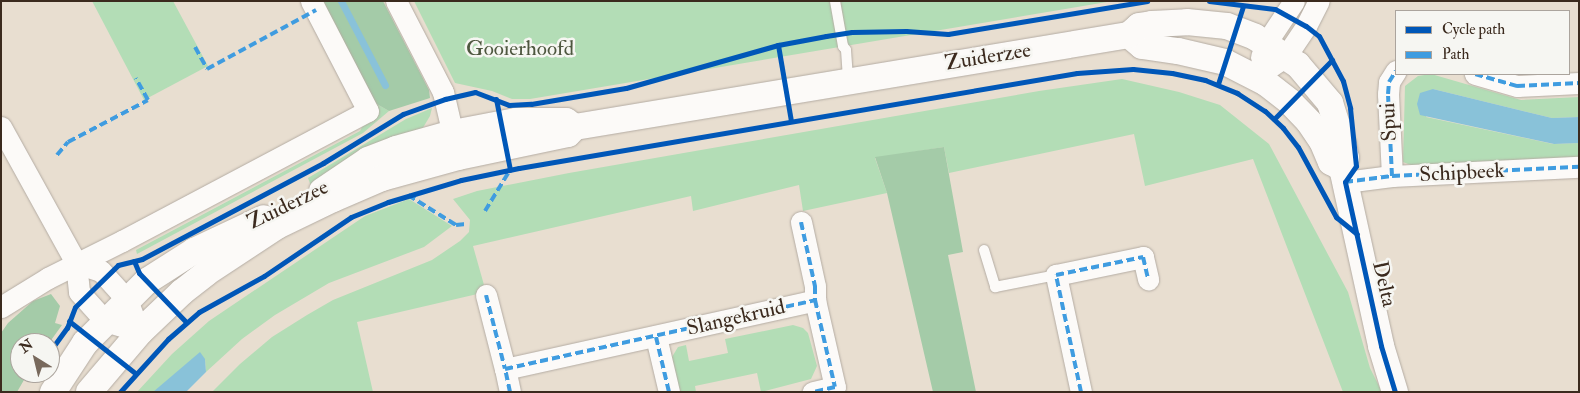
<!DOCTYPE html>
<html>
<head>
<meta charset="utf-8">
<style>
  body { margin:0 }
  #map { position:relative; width:1580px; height:393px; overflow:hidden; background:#e8ded0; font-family:"IM FELL Double Pica",serif }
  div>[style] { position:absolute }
  .green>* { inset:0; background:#b3ddb6 }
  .forest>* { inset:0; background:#a4cba8 }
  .water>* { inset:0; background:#89c2d9 }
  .stream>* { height:7px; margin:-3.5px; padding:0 3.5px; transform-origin:3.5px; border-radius:3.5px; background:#89c2d9 }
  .roads { filter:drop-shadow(0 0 1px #b4aca3) drop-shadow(0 0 1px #b4aca3) }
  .service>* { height:10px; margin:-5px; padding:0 5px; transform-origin:5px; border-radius:5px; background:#fcfaf8 }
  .minor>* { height:21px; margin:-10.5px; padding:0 10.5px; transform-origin:10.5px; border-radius:10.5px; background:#fcfaf8 }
  .tertiary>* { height:26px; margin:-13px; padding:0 13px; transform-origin:13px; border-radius:13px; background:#fcfaf8 }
  .quiet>* { height:4px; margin-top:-2px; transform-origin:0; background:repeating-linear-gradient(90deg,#3f9ce0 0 8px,transparent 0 12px) }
  .cycleway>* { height:5px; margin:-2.5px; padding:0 2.5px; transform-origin:2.5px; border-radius:2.5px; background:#0057b8 }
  span { translate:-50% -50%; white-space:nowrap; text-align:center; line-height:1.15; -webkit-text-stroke:5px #f6f6f2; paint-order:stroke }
  .park-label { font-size:21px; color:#4e573f }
  .street-label { font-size:21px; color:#3b2a1e }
  .frame { position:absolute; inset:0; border:2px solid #3b2a1e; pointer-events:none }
  .legend { position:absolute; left:1395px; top:10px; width:175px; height:65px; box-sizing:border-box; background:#f6f6f2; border:1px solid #aba49d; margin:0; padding:6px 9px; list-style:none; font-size:15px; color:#3b2a1e }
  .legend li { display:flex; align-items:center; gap:10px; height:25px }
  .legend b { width:25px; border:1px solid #aba49d }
  .north { position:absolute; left:10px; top:333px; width:50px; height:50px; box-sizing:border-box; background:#f6f6f2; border:1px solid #aba49d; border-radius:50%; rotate:324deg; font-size:14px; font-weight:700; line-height:20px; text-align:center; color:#3b2a1e }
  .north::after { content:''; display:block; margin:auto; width:18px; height:22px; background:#78695c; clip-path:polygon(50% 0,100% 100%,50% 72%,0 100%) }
</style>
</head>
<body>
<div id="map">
  <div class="green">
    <div style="clip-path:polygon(92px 1px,173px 1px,208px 66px,144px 100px)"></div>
    <div style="clip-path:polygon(414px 1px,1113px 1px,530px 99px,512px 99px,492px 91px,455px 83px)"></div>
    <div style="clip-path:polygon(1431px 74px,1521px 100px,1579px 97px,1579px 117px,1552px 118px,1433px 89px,1426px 117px,1553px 144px,1579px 143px,1579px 158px,1416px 167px,1403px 162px,1405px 86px,1418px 76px)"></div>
    <div style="clip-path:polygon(1122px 79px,1179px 92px,1220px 105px,1269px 144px,1348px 292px,1370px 368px,1382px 392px,1343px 392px,1253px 159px,1145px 186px,1134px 134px,949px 173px,944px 147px,875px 158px,887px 193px,803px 211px,799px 185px,693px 211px,691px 196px,473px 246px,486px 292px,357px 322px,373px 392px,212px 392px,240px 364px,272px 337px,307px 315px,333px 300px,432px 260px,460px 241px,469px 232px,470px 220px,453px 199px,477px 191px,569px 173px,1039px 91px)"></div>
    <div style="clip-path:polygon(375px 103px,389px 111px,363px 133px,137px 254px,136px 250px,360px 131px)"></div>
    <div style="clip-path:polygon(432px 108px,430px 116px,421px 131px,311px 186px,308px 178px,406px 119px)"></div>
    <div style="clip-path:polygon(409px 199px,452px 226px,424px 247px,329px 283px,275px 315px,242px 339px,206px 372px,205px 359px,153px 392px,137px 392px,172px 354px,209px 321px,365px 216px)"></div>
    <div style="clip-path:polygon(793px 325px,803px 328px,808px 333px,817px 366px,811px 379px,761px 392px,757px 373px,695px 386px,696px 392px,678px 392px,672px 357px,678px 347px,686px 345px,689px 361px,728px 353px,725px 339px)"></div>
  </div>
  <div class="forest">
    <div style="clip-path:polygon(321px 1px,383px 1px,429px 90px,430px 98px,389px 111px,375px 103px)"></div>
    <div style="clip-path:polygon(944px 147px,963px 252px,948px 255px,976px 392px,933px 392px,887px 193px,875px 157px)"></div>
    <div style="clip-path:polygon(51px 294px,60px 306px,55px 323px,62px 325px,49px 343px,20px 343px,20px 373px,28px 373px,17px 392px,1px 392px,1px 333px,8px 323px,33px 301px)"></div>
  </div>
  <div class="water">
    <div style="clip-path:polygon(1433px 89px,1552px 118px,1579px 117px,1579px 143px,1554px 144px,1420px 115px,1417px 104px,1420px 93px)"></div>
    <div style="clip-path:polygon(200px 352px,205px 359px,206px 372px,186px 392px,153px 392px)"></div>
  </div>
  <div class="stream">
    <div style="left:341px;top:1px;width:95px;rotate:62.4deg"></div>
  </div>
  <div class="roads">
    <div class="service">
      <div style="left:835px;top:1px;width:46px;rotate:79.9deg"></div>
      <div style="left:843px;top:46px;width:5px;rotate:53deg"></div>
      <div style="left:846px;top:50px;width:30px;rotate:86deg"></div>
      <div style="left:984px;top:250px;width:39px;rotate:73deg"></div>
      <div style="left:995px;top:287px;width:62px;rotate:-11.1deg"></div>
    </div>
    <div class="minor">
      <div style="left:396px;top:1px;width:102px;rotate:62.7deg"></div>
      <div style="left:443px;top:92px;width:57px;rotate:76.9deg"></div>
      <div style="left:1261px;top:57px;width:15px;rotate:-70deg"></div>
      <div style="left:1266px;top:43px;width:50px;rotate:-56.3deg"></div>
      <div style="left:1475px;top:74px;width:44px;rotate:15.9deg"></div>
      <div style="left:1517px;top:86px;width:62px;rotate:-2.8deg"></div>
      <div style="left:1255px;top:77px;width:37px;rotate:-34deg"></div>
      <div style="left:1286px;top:56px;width:36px;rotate:-56deg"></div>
      <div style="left:1306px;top:26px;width:28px;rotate:-63deg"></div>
      <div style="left:1px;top:127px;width:155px;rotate:61.1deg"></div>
      <div style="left:76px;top:263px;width:29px;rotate:84deg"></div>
      <div style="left:79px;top:292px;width:39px;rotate:48deg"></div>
      <div style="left:105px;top:321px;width:37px;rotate:17deg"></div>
      <div style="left:1392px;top:176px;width:82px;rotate:-92.8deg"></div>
      <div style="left:1388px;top:94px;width:12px;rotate:-85deg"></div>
      <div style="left:1389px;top:82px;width:13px;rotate:-58deg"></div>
      <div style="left:1345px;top:182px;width:47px;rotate:-7.3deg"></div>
      <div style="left:1392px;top:176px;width:187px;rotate:-2.8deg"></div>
      <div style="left:801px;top:222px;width:66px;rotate:77.7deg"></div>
      <div style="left:815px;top:286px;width:14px;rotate:90deg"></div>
      <div style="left:815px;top:300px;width:89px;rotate:77.1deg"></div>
      <div style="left:835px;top:387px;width:23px;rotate:167deg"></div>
      <div style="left:76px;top:263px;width:26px;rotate:18deg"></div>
      <div style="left:101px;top:271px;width:39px;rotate:48deg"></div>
      <div style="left:127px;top:300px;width:17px;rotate:69deg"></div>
      <div style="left:486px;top:295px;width:76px;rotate:75.6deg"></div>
      <div style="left:1px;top:307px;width:55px;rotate:-31.7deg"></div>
      <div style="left:48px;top:278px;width:83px;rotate:-26.6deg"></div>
      <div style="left:122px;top:241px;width:278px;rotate:-27.9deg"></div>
      <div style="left:368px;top:111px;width:124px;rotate:-117.4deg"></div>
      <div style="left:656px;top:337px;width:57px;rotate:76.7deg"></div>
      <div style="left:510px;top:392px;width:24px;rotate:-102deg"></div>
      <div style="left:505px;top:369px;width:318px;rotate:-12.5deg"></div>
      <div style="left:1081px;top:392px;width:120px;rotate:-102.1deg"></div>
      <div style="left:1056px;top:275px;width:89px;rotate:-11.7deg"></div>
      <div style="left:1143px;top:257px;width:23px;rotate:77deg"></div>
    </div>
    <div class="tertiary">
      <div style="left:1129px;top:35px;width:17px;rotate:40deg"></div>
      <div style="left:1142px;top:46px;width:36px;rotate:8deg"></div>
      <div style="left:1178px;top:51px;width:48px;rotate:13.2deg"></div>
      <div style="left:1225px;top:62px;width:46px;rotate:27.1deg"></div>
      <div style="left:1266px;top:83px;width:31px;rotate:38deg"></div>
      <div style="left:1290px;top:102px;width:28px;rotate:46deg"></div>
      <div style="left:1309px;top:122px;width:23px;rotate:56deg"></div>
      <div style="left:1322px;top:141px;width:23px;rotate:67deg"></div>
      <div style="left:1331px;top:162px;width:13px;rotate:29deg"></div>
      <div style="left:322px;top:191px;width:55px;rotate:-34deg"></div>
      <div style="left:368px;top:160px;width:30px;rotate:-21deg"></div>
      <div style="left:396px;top:149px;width:59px;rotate:-15.7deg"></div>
      <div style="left:453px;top:133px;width:64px;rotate:-10.8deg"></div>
      <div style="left:516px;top:121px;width:50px"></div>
      <div style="left:566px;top:121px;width:7px;rotate:34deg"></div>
      <div style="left:53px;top:392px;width:59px;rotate:-56.9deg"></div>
      <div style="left:85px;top:343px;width:88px;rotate:-45deg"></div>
      <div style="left:147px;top:281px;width:56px;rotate:-32.6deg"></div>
      <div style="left:194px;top:251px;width:77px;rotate:-25.2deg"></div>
      <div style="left:89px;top:392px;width:79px;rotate:-49.6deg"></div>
      <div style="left:140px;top:332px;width:58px;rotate:-43.6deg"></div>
      <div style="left:182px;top:292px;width:31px;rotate:-38deg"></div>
      <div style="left:206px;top:273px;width:85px;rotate:-33.5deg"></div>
      <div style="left:277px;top:226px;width:62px;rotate:-25.7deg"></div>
      <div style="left:333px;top:199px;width:53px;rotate:-23.2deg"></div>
      <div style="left:382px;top:178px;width:79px;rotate:-15.4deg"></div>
      <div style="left:458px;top:157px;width:112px;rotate:-11.8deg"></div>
      <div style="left:568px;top:134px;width:10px;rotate:-45deg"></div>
      <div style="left:575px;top:127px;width:562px;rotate:-9.43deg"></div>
      <div style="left:1129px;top:35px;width:13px;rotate:-42deg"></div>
      <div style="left:1139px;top:26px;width:13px;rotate:-9deg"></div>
      <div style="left:1152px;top:24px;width:35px;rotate:-3deg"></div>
      <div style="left:1187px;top:22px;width:40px;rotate:5.7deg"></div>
      <div style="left:1227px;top:26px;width:30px;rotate:21deg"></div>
      <div style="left:1255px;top:37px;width:51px;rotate:33.1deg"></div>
      <div style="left:1298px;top:65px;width:50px;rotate:49.9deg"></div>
      <div style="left:1330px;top:103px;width:43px;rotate:72.4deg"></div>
      <div style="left:1343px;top:144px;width:14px;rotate:78deg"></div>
      <div style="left:1346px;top:158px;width:11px;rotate:112deg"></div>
      <div style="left:1342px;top:168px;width:182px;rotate:77.6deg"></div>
      <div style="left:1381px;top:346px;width:48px;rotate:73.1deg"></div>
    </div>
  </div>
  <div class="quiet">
    <div style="left:195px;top:47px;width:25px;rotate:61deg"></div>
    <div style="left:207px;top:69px;width:124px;rotate:-28.4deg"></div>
    <div style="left:1475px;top:74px;width:44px;rotate:15.9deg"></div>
    <div style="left:1517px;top:86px;width:62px;rotate:-2.8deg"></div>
    <div style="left:57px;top:155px;width:17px;rotate:-50deg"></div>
    <div style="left:68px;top:142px;width:90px;rotate:-27.7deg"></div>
    <div style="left:148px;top:100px;width:25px;rotate:-119deg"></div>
    <div style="left:1392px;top:176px;width:82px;rotate:-92.8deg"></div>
    <div style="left:1388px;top:94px;width:12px;rotate:-85deg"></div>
    <div style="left:1389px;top:82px;width:13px;rotate:-58deg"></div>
    <div style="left:1345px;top:182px;width:47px;rotate:-7.3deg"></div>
    <div style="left:1392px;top:176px;width:187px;rotate:-2.8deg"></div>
    <div style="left:408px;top:195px;width:57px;rotate:32deg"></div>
    <div style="left:456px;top:225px;width:10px;rotate:-6deg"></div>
    <div style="left:485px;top:211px;width:48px;rotate:-58.6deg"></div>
    <div style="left:801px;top:222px;width:66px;rotate:77.7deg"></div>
    <div style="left:815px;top:286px;width:14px;rotate:90deg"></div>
    <div style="left:815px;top:300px;width:89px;rotate:77.1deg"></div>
    <div style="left:835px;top:387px;width:23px;rotate:167deg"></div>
    <div style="left:486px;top:295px;width:76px;rotate:75.6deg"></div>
    <div style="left:656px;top:337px;width:57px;rotate:76.7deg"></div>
    <div style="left:510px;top:392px;width:24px;rotate:-102deg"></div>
    <div style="left:505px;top:369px;width:318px;rotate:-12.5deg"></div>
    <div style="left:1081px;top:392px;width:120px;rotate:-102.1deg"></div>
    <div style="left:1056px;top:275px;width:89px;rotate:-11.7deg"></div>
    <div style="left:1143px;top:257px;width:23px;rotate:77deg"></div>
  </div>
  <div class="cycleway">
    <div style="left:1209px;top:1px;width:66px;rotate:6.9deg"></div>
    <div style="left:1275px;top:9px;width:35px;rotate:29deg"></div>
    <div style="left:1306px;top:26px;width:16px;rotate:38deg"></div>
    <div style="left:1319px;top:36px;width:51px;rotate:61.9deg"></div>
    <div style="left:1343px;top:81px;width:28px;rotate:75deg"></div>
    <div style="left:1350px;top:108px;width:58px;rotate:84.1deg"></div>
    <div style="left:1356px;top:166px;width:19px;rotate:125deg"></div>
    <div style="left:1345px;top:182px;width:168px;rotate:77.6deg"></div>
    <div style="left:1381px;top:346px;width:48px;rotate:73.1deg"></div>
    <div style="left:778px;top:45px;width:77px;rotate:80.3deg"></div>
    <div style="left:1218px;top:84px;width:82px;rotate:-72.2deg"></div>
    <div style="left:496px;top:99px;width:72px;rotate:78.8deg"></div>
    <div style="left:1274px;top:119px;width:83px;rotate:-45.5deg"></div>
    <div style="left:134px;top:261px;width:13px;rotate:67deg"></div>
    <div style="left:139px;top:273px;width:68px;rotate:46.2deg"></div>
    <div style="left:69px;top:321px;width:84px;rotate:38.2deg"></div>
    <div style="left:50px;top:351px;width:29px;rotate:-54deg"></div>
    <div style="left:67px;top:328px;width:22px;rotate:-69deg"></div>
    <div style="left:75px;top:307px;width:60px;rotate:-44.3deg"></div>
    <div style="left:118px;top:265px;width:25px;rotate:-14deg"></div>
    <div style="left:142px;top:259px;width:205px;rotate:-27.9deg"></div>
    <div style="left:323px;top:163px;width:94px;rotate:-31.5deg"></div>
    <div style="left:403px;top:114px;width:45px;rotate:-19.7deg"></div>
    <div style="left:445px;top:99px;width:31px;rotate:-13deg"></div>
    <div style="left:475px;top:92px;width:36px;rotate:21deg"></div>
    <div style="left:509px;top:105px;width:22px;rotate:-3deg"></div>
    <div style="left:531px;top:104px;width:96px;rotate:-9.6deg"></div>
    <div style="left:626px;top:88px;width:158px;rotate:-15.8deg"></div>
    <div style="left:778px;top:45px;width:49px;rotate:-10.6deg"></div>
    <div style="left:826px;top:36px;width:26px;rotate:-9deg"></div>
    <div style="left:852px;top:32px;width:54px;rotate:-1.1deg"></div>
    <div style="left:906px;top:31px;width:42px;rotate:4.1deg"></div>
    <div style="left:948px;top:34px;width:202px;rotate:-9.4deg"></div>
    <div style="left:120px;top:392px;width:72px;rotate:-47.8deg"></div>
    <div style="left:168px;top:339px;width:41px;rotate:-41.1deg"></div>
    <div style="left:199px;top:312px;width:74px;rotate:-29deg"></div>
    <div style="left:264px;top:276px;width:105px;rotate:-34.1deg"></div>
    <div style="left:351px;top:217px;width:40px;rotate:-22deg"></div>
    <div style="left:388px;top:202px;width:76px;rotate:-16.8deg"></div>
    <div style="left:461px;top:180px;width:59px;rotate:-11.7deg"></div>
    <div style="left:519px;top:168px;width:566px;rotate:-9.66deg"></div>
    <div style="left:1077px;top:73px;width:56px;rotate:-4.1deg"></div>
    <div style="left:1133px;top:69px;width:39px;rotate:6deg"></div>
    <div style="left:1172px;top:73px;width:34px;rotate:12deg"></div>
    <div style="left:1205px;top:80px;width:35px;rotate:22deg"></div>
    <div style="left:1237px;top:93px;width:33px;rotate:33deg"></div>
    <div style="left:1265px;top:111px;width:25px;rotate:43deg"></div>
    <div style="left:1283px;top:128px;width:24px;rotate:52deg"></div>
    <div style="left:1298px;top:147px;width:80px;rotate:61.5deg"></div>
    <div style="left:1336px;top:217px;width:27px;rotate:39deg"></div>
  </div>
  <div class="park-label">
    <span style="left:520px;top:49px">Gooierhoofd</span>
  </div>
  <div class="street-label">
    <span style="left:988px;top:57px;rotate:-9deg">Zuiderzee</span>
    <span style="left:1389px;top:122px;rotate:-93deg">Spui</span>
    <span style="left:1462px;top:173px;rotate:-3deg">Schipbeek</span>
    <span style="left:288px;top:205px;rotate:-26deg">Zuiderzee</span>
    <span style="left:1384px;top:284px;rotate:77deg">Delta</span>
    <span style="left:736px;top:318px;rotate:-13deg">Slangekruid</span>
  </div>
  <div class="frame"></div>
  <ul class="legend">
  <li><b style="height:6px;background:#0057b8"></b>Cycle path</li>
  <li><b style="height:6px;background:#3f9ce0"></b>Path</li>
  </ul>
  <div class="north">N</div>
</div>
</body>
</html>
